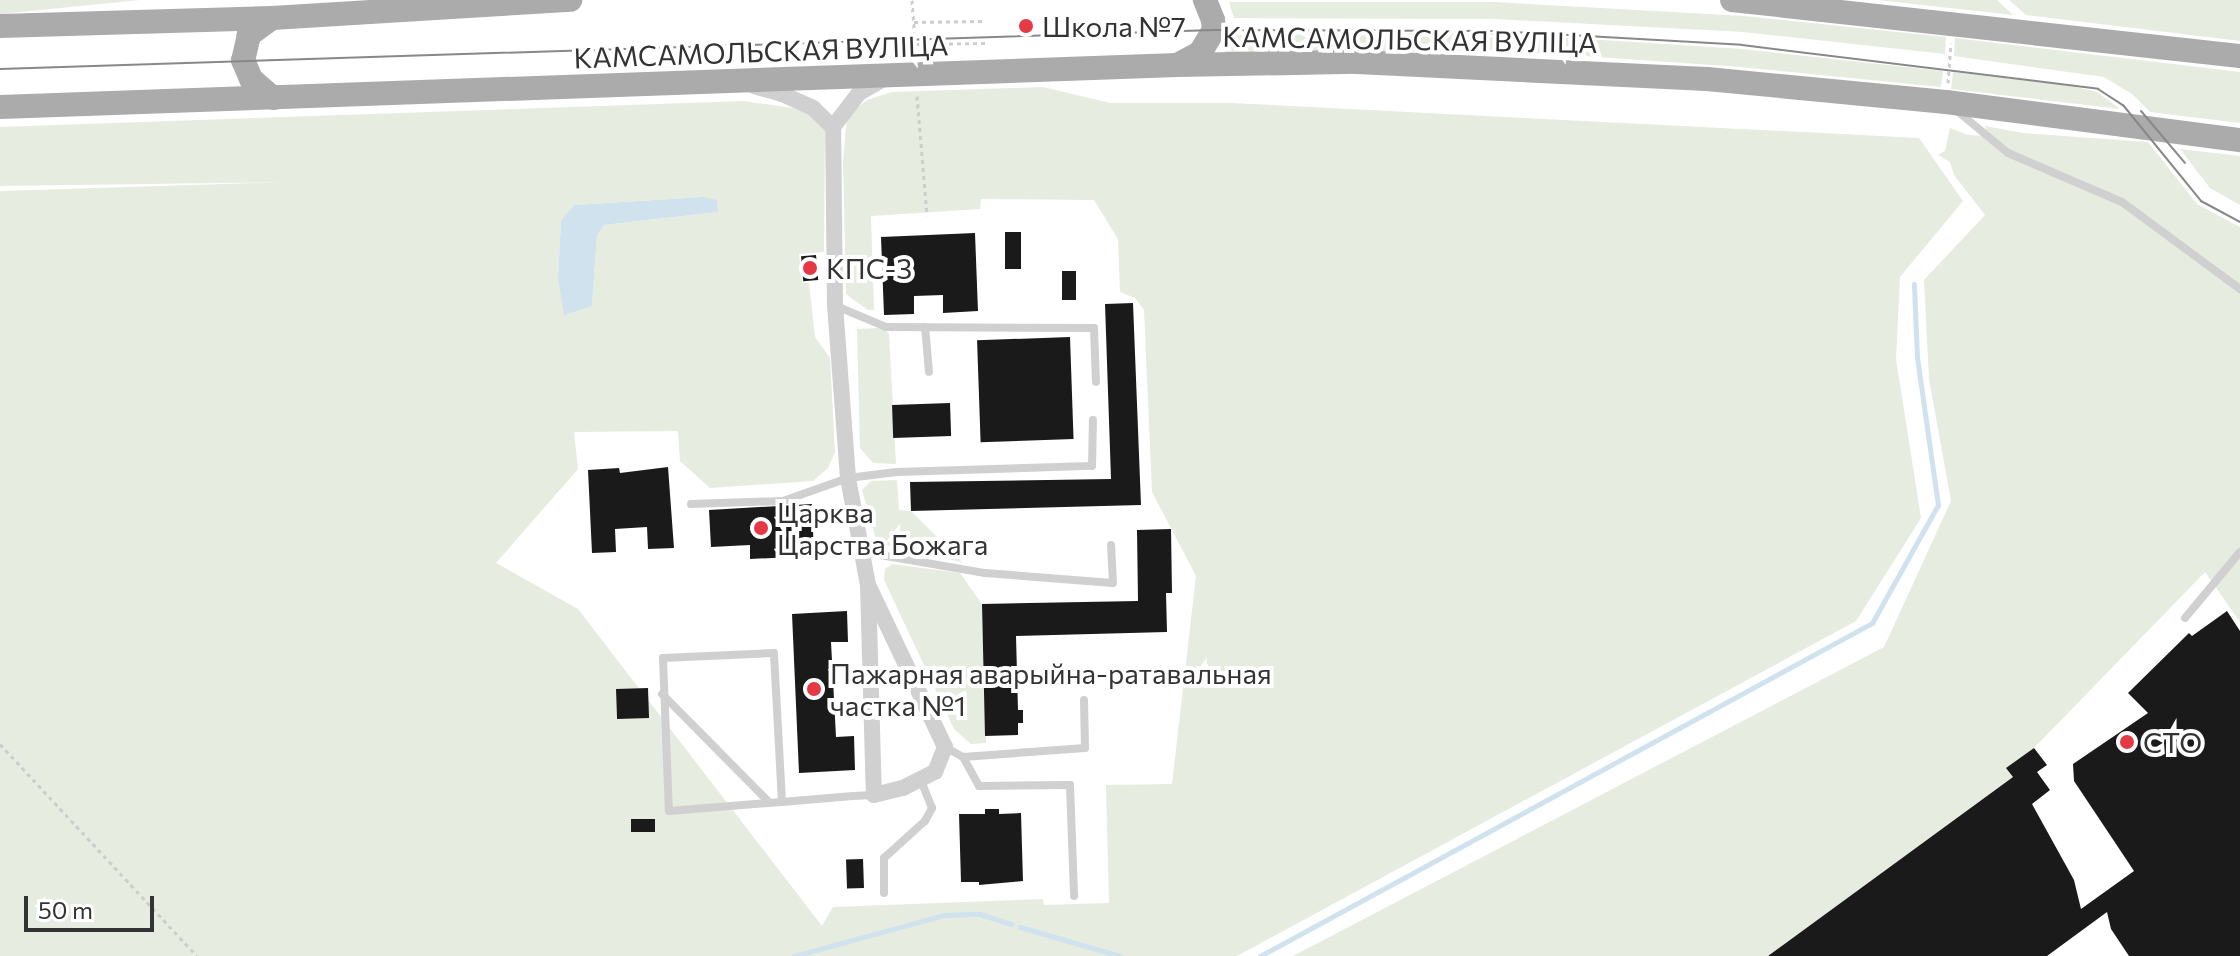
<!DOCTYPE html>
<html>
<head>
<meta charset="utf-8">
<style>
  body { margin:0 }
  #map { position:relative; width:2240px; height:956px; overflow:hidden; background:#fff; font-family:Commissioner,sans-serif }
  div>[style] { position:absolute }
  .green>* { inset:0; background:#e6ecdf }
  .water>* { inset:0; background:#cfe2ee }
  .stream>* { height:5px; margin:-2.5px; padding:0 2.5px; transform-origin:2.5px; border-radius:2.5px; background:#cfe2ee }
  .building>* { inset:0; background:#1a1a1a; transform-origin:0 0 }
  .path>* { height:3px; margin-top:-1.5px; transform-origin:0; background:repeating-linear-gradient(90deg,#cdcdcd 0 4px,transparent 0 8px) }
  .service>* { height:8px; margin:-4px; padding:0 4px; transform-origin:4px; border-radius:4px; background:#d0d0d0 }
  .minor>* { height:16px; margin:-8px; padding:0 8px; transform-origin:8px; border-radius:8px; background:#d0d0d0 }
  .primary>* { height:24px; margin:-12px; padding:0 12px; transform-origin:12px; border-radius:12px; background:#ababab }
  .tram>* { height:2px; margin:-1px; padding:0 1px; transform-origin:1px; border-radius:1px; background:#888 }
  .dots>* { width:22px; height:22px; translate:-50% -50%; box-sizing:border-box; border:4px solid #fff; border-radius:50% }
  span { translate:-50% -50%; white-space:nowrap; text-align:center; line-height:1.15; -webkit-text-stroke:8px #fff; paint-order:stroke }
  .poi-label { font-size:28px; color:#333 }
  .left { translate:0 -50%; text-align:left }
  .street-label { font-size:28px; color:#333 }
  .scale { position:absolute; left:24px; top:896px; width:130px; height:36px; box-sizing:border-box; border:4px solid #333; border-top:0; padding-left:10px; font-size:24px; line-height:28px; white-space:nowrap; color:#333; -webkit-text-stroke:6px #fff; paint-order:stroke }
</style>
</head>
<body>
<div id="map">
  <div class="green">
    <div style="clip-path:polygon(0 0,140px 0,0 14px)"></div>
    <div style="clip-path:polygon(1877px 0,1997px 0,2013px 15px)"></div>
    <div style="clip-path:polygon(2009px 0,2240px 0,2240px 41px,2026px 15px)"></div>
    <div style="clip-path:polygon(1229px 2px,1494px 2px,1744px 16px,1946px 37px,1945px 54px,1743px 32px,1494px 19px,1234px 18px)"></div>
    <div style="clip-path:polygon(1495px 33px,1742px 49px,1943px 71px,1941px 87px,1741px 67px,1496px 50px,1223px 55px,1235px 35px)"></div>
    <div style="clip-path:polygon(1955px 38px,2240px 72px,2240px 123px,2150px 112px,2132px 94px,2104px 77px,1954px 56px)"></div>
    <div style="clip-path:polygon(1953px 72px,2071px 86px,2097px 92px,2120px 109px,1951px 89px)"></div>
    <div style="clip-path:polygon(evenodd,1043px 87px,1110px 103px,1231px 103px,1919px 138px,1963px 201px,1900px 277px,1896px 359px,1921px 518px,1856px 621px,1237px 956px,0 956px,0 191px,288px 182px,0 186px,0 127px,744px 101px,799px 109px,819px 119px,825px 127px,824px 252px,799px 254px,802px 283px,809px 283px,815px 337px,830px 358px,835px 452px,828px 468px,813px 481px,710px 488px,680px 461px,678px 431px,574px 432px,578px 469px,496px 563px,578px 609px,822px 926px,833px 907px,1043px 899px,1044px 905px,1109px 903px,1106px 785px,1172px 784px,1196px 576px,1152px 492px,1144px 310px,1135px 298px,1120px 292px,1118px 239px,1094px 200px,981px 199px,980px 209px,871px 216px,874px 310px,868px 310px,846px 294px,843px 161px,847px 116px,867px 100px,892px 92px,1043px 87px,703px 197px,717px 212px,604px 225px,597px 236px,592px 306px,558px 278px,561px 220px,574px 205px,703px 197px)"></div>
    <div style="clip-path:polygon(1985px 126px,2023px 133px,2148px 142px,2197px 204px,2240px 227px,2240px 622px,2205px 572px,2034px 748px,2007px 768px,2013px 777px,1768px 956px,1293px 956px,1884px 647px,1951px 501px,1929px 379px,1924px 280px,1985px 215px,1954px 175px,1950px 162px,1938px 155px,1945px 151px,1950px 128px,1968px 135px,1988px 136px)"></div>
    <div style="clip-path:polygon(2180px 149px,2240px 156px,2240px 205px,2210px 188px)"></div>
    <div style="clip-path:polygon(880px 328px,889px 333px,896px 464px,873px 463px,860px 448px,857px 329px)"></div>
    <div style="clip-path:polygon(897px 480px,899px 510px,911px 511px,962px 562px,893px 548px,876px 539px,862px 490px,871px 481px)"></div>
    <div style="clip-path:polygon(892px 564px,960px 573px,982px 604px,986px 743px,971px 744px,954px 729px,884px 580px,885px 569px)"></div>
  </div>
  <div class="water">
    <div style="clip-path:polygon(703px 197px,717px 200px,718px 212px,604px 225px,597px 236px,592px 306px,564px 315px,558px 278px,561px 220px,574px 205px)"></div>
  </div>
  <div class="stream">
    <div style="left:1020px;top:927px;width:104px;rotate:16.2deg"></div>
    <div style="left:794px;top:956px;width:156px;rotate:-15.3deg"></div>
    <div style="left:944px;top:915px;width:36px;rotate:-2deg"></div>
    <div style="left:980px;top:914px;width:33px;rotate:18deg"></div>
    <div style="left:1260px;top:956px;width:697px;rotate:-28.55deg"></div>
    <div style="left:1872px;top:623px;width:135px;rotate:-60.8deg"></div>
    <div style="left:1938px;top:505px;width:149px;rotate:-98.1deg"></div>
    <div style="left:1917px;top:357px;width:73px;rotate:-92.4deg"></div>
  </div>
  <div class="building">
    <div style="left:1005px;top:232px;width:16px;height:37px"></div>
    <div style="clip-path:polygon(975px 233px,978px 311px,943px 313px,943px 295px,914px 296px,914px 314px,884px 315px,881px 237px)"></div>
    <div style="left:816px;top:255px;width:25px;height:15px;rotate:85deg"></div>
    <div style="left:1062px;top:271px;width:14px;height:29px"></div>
    <div style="clip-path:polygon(1133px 303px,1141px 505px,911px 511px,910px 482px,1111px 479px,1105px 304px)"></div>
    <div style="left:1070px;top:337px;width:102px;height:93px;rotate:88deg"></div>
    <div style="left:950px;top:403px;width:33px;height:58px;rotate:88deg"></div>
    <div style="clip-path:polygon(668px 467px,674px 548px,648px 549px,647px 527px,615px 529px,616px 552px,592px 553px,588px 470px,619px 468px,620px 473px)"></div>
    <div style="clip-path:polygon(812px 504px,814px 556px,750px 559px,750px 545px,711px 547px,709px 510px)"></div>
    <div style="clip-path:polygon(1171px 529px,1172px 593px,1166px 593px,1167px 632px,1016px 636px,1018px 710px,1023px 710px,1023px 723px,1018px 723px,1018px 735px,985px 736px,982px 604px,1138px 601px,1137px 530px)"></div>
    <div style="clip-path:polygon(847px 611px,848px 642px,831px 642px,836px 737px,854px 736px,855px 770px,799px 773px,792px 614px)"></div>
    <div style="clip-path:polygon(2227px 611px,2240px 631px,2240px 956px,2129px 956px,2111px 929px,2107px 912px,2047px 956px,1768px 956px,2013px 777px,2006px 768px,2034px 748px,2047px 765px,2037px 772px,2050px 790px,2032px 804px,2074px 880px,2081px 909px,2134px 871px,2074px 781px,2073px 764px,2148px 713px,2128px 693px,2189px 633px,2192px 636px)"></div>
    <div style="left:648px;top:688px;width:30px;height:32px;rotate:88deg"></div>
    <div style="clip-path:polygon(985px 809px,999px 809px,999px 814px,1021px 813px,1023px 881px,979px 885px,979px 882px,961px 882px,959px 814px,985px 814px)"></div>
    <div style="left:631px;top:819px;width:24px;height:13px"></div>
    <div style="left:863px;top:859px;width:29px;height:17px;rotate:88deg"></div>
  </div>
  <div class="path">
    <div style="left:912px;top:0;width:56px;rotate:85.9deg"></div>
    <div style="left:914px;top:22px;width:70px;rotate:-0.8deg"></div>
    <div style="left:917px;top:44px;width:68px;rotate:-0.8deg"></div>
    <div style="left:1948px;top:83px;width:40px;rotate:-85.7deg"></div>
    <div style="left:917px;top:96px;width:120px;rotate:85.2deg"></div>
    <div style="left:0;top:744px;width:289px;rotate:47.1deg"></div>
  </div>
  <div class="service">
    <div style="left:1956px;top:110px;width:67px;rotate:39.6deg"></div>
    <div style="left:2008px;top:153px;width:124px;rotate:23.3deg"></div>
    <div style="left:2122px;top:202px;width:147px;rotate:36.4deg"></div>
    <div style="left:836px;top:306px;width:54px;rotate:22.8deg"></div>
    <div style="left:886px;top:327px;width:208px;rotate:0.3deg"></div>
    <div style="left:1094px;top:328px;width:54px;rotate:87.9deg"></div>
    <div style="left:925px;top:327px;width:45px;rotate:84.9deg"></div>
    <div style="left:691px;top:504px;width:92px;rotate:-1.9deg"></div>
    <div style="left:783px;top:501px;width:69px;rotate:-19.5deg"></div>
    <div style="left:848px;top:478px;width:49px;rotate:-7deg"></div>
    <div style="left:897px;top:472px;width:195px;rotate:-1.8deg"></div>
    <div style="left:1092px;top:466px;width:46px;rotate:-88.8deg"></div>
    <div style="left:863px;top:552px;width:124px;rotate:9.8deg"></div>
    <div style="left:985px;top:573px;width:128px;rotate:4.5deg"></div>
    <div style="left:1113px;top:583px;width:38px;rotate:-93deg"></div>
    <div style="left:2185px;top:618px;width:86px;rotate:-50.2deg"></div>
    <div style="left:662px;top:694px;width:153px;rotate:45.3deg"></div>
    <div style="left:945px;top:747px;width:21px;rotate:29deg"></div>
    <div style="left:963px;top:757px;width:122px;rotate:-4.2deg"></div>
    <div style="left:1085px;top:748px;width:48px;rotate:-91.2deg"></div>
    <div style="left:963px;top:757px;width:33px;rotate:61deg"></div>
    <div style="left:979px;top:786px;width:91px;rotate:-0.6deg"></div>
    <div style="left:1070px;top:785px;width:111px;rotate:87.9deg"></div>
    <div style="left:782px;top:802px;width:149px;rotate:-93.1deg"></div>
    <div style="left:774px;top:653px;width:111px;rotate:177.4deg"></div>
    <div style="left:663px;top:658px;width:153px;rotate:87.8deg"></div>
    <div style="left:669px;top:811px;width:113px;rotate:-4.6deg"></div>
    <div style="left:782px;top:802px;width:71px;rotate:-4.8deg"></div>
    <div style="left:853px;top:796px;width:20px;rotate:-3deg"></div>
    <div style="left:884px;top:893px;width:35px;rotate:-90deg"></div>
    <div style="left:884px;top:858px;width:55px;rotate:-42.1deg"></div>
    <div style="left:925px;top:821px;width:15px;rotate:-62deg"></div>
    <div style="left:932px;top:808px;width:29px;rotate:-112deg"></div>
  </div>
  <div class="minor">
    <div style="left:754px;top:86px;width:29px;rotate:16deg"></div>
    <div style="left:782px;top:94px;width:34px;rotate:24deg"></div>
    <div style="left:813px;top:108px;width:28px;rotate:44deg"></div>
    <div style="left:868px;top:585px;width:210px;rotate:88.4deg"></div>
    <div style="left:874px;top:795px;width:30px;rotate:-14deg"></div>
    <div style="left:903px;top:788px;width:36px;rotate:-27deg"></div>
    <div style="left:935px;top:772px;width:27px;rotate:-68deg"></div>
    <div style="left:945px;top:747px;width:179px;rotate:-115.4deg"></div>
    <div style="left:868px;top:585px;width:109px;rotate:-100.6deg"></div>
    <div style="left:848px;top:478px;width:172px;rotate:-94.3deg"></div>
    <div style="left:835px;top:306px;width:179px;rotate:-90.6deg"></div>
    <div style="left:833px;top:127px;width:43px;rotate:-52.6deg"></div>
    <div style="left:859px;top:93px;width:30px;rotate:-30deg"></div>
  </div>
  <div class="primary">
    <div style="left:1732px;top:0;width:511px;rotate:6.29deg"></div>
    <div style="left:272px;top:18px;width:29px;rotate:144deg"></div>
    <div style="left:249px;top:35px;width:26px;rotate:103deg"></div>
    <div style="left:243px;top:60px;width:21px;rotate:67deg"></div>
    <div style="left:251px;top:79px;width:29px;rotate:41deg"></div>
    <div style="left:0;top:26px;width:272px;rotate:-1.7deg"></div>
    <div style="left:272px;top:18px;width:299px;rotate:-3.5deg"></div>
    <div style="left:1177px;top:65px;width:26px;rotate:-28deg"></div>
    <div style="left:1200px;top:53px;width:27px;rotate:-59deg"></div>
    <div style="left:1214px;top:30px;width:10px;rotate:-96deg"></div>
    <div style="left:1213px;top:20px;width:22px;rotate:-112deg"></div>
    <div style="left:0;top:107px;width:1178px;rotate:-2.04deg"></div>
    <div style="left:1177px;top:65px;width:180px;rotate:-1deg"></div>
    <div style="left:1357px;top:62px;width:350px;rotate:2.8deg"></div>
    <div style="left:1707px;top:79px;width:240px;rotate:5.5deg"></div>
    <div style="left:1946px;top:102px;width:296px;rotate:7.4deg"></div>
  </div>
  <div class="tram">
    <div style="left:0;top:69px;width:1215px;rotate:-1.84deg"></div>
    <div style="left:1214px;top:30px;width:281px;rotate:0.2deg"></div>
    <div style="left:1495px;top:31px;width:247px;rotate:3.2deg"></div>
    <div style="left:1742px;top:45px;width:359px;rotate:7deg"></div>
    <div style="left:2098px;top:89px;width:30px;rotate:33deg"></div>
    <div style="left:2123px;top:105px;width:124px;rotate:50.9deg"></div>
    <div style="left:2201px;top:201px;width:44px;rotate:28.3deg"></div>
    <div style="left:2141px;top:111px;width:68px;rotate:49.8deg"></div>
  </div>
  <div class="dots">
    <div style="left:1026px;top:26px;background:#e63946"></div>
    <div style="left:810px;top:268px;background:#e63946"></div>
    <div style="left:761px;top:528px;background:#e63946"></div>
    <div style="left:814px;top:689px;background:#e63946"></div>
    <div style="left:2127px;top:742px;background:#e63946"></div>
  </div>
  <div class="poi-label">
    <span class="left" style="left:1042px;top:26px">Школа №7</span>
    <span class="left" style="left:826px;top:268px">КПС-3</span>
    <span class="left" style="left:777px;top:528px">Царква<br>Царства Божага</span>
    <span class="left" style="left:830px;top:689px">Пажарная аварыйна-ратавальная<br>частка №1</span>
    <span class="left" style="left:2143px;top:742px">СТО</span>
  </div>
  <div class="street-label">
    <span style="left:1410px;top:39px;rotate:1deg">КАМСАМОЛЬСКАЯ ВУЛІЦА</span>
    <span style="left:761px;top:51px;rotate:-2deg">КАМСАМОЛЬСКАЯ ВУЛІЦА</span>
  </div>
  <div class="scale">50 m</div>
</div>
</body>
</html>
